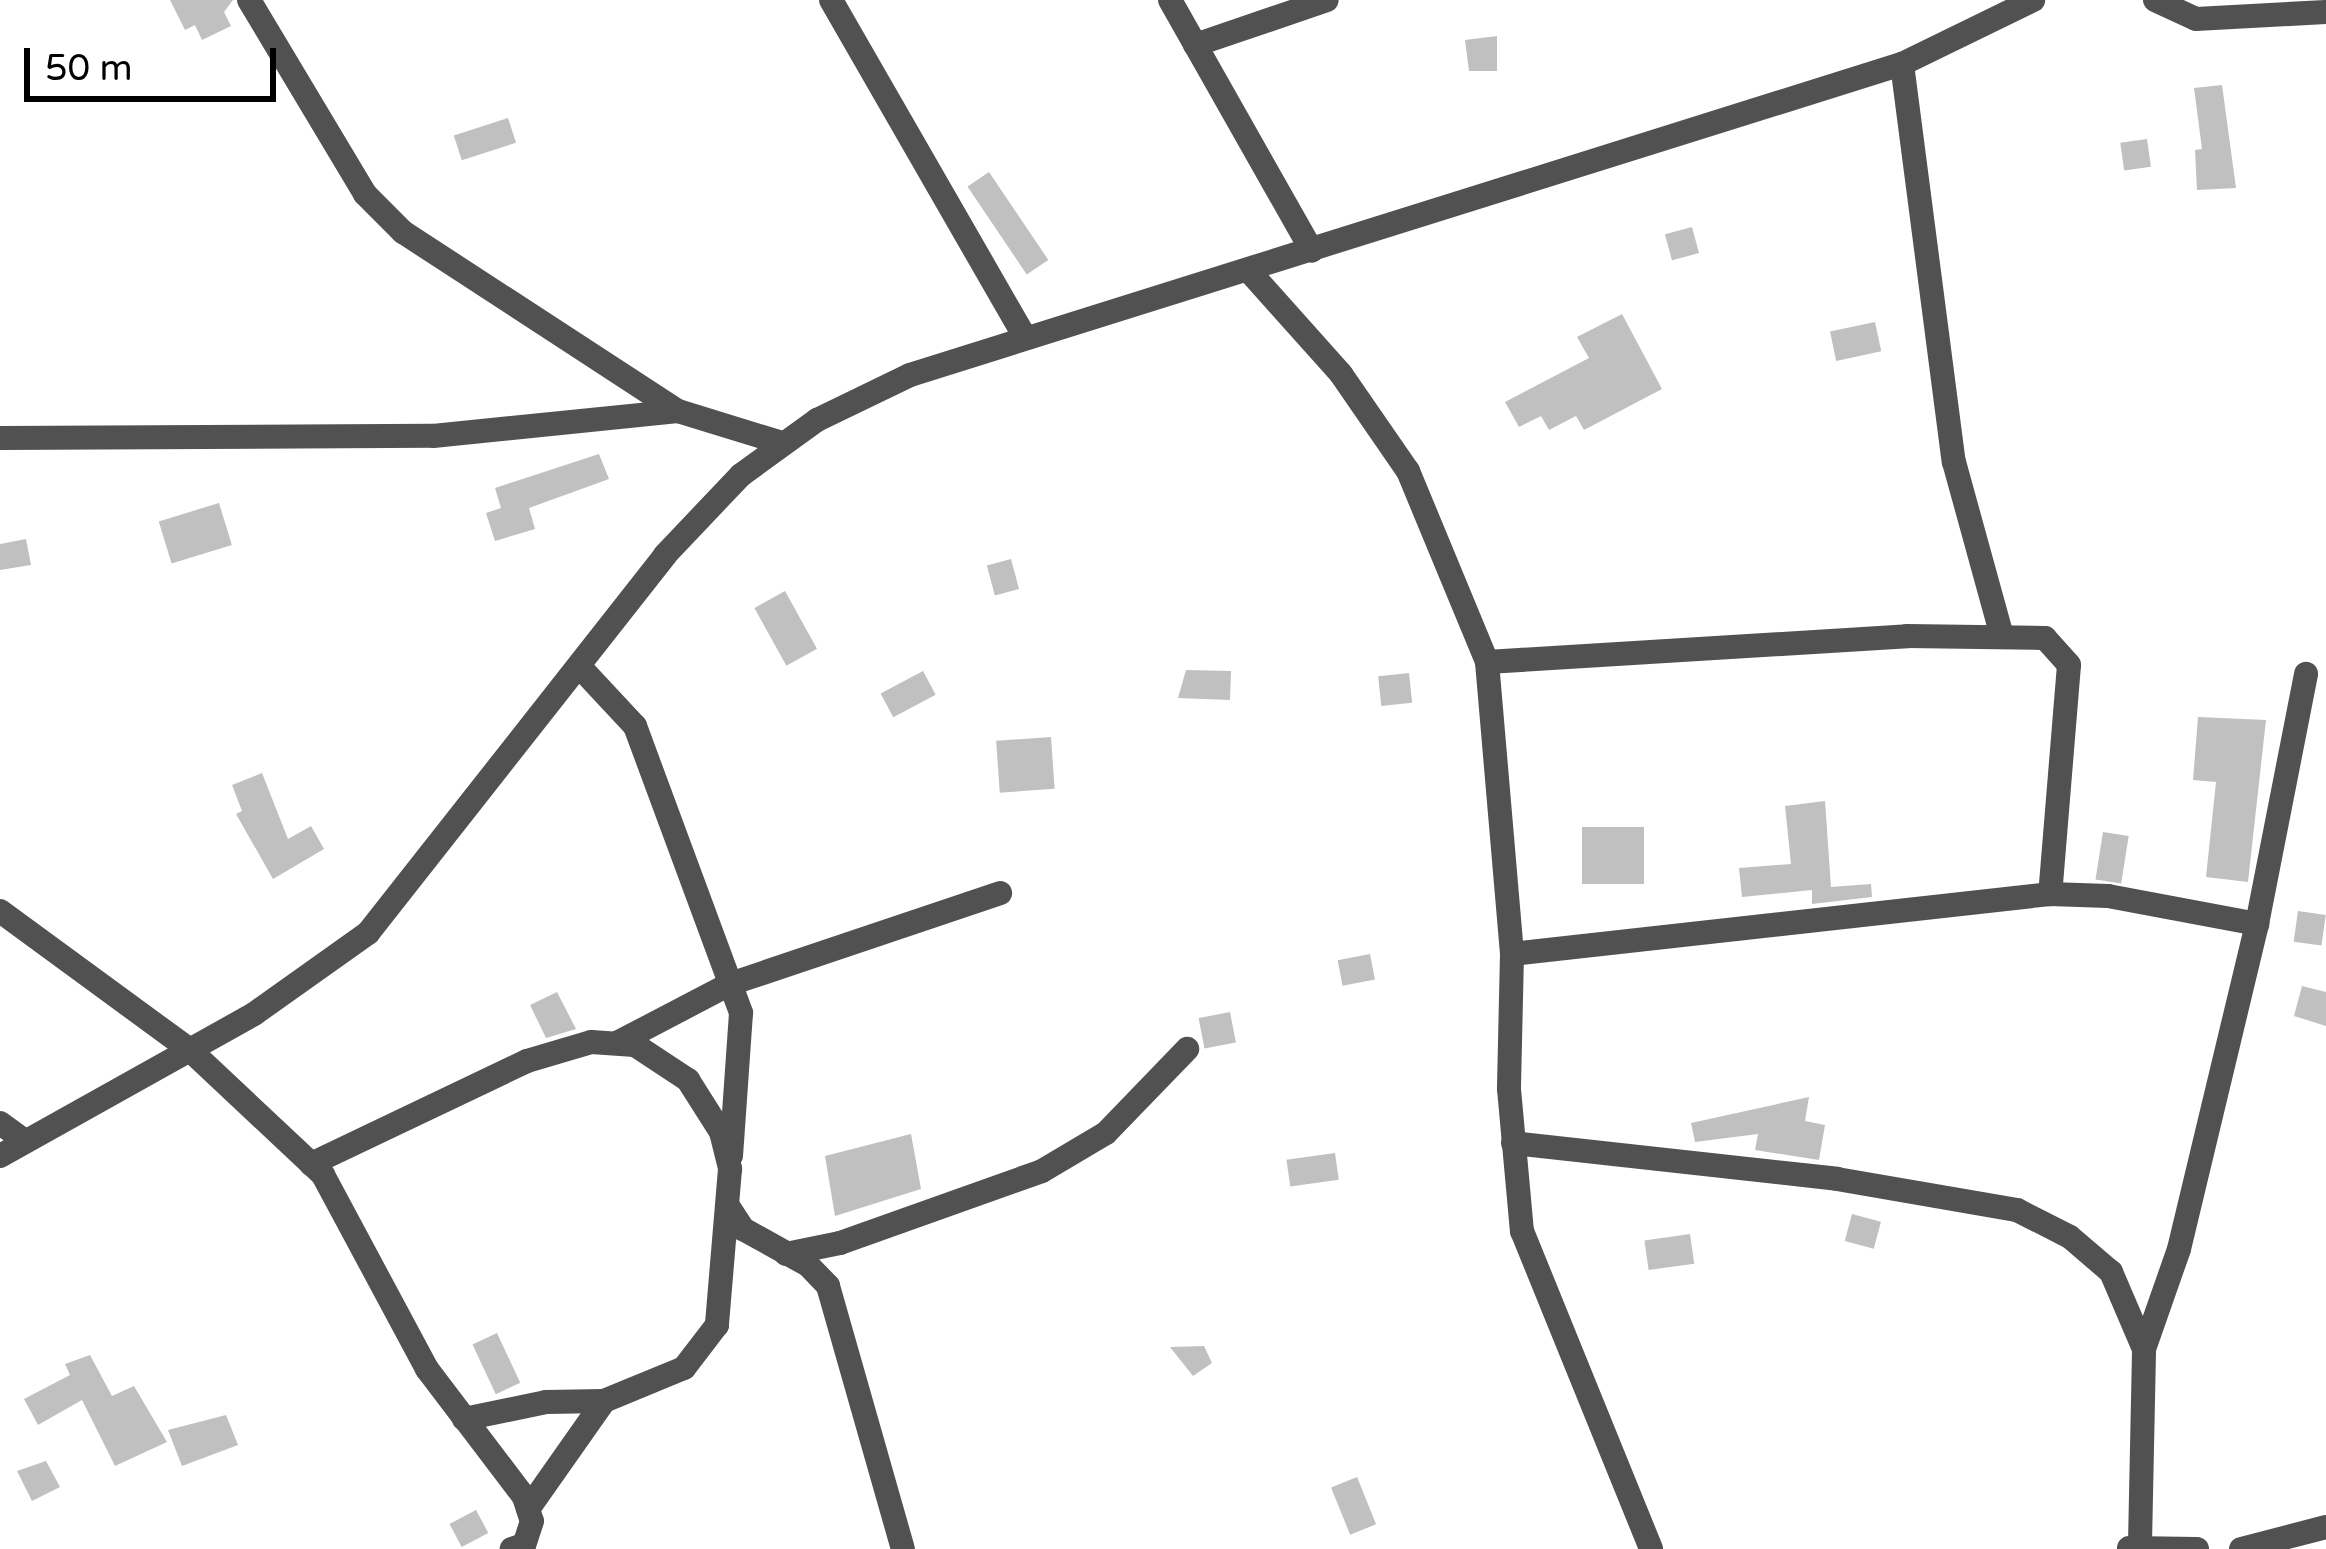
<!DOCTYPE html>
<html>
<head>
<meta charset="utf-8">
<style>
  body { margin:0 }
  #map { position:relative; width:2326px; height:1549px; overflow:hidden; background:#fff; font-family:"Varela Round",sans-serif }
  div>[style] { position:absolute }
  .building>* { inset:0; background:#c0c0c0; transform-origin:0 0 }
  .minor>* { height:24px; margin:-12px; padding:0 12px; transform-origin:12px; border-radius:12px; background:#515151 }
  .tertiary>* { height:24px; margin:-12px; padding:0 12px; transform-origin:12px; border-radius:12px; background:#515151 }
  span { translate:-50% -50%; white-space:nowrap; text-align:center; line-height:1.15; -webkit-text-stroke:9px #fff; paint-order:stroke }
  .scale { position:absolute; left:24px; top:48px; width:252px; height:54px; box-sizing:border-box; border:6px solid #000; border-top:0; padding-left:15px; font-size:36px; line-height:42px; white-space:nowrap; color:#000; -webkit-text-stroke:9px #fff; paint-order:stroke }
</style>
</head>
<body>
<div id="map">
  <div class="building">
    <div style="clip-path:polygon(170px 0,233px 0,224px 12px,231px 26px,202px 40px,195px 25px,185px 30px)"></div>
    <div style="clip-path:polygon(1497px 36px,1497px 71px,1469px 71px,1465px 40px)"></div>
    <div style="clip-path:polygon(2222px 85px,2236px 188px,2197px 190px,2195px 150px,2202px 149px,2194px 88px)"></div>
    <div style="left:508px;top:118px;width:26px;height:57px;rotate:72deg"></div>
    <div style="left:2147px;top:139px;width:28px;height:27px;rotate:82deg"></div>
    <div style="left:989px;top:172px;width:106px;height:26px;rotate:56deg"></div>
    <div style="left:1692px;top:227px;width:27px;height:28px;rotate:75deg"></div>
    <div style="clip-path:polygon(1622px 314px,1662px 389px,1584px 430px,1576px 416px,1549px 430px,1541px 416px,1519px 427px,1505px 402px,1589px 358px,1577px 337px)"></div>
    <div style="left:1875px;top:322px;width:30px;height:46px;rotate:78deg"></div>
    <div style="clip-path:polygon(599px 454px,609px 479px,529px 508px,535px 529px,495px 541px,486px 513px,501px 508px,495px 488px)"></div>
    <div style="left:219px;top:503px;width:44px;height:63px;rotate:73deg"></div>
    <div style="clip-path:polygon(26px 539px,31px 565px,0 570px,0 544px)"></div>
    <div style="left:1011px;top:559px;width:31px;height:25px;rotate:75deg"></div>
    <div style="left:785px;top:591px;width:66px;height:35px;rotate:61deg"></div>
    <div style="clip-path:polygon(1186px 670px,1231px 671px,1230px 700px,1178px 698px)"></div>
    <div style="left:923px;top:671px;width:27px;height:48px;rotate:62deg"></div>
    <div style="left:1409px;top:673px;width:30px;height:31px;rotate:84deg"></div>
    <div style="clip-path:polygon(2198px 717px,2266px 720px,2248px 882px,2206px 877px,2216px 782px,2193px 780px)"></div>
    <div style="left:1051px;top:737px;width:52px;height:55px;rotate:86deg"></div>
    <div style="clip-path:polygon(262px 773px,288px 839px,311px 826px,324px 849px,273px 879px,236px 814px,242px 811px,232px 785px)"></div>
    <div style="clip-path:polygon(1825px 801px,1831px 887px,1871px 884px,1872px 897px,1812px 904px,1812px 890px,1742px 897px,1739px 868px,1791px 864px,1785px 806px)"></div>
    <div style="left:1582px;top:827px;width:62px;height:57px"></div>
    <div style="left:2103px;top:832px;width:26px;height:48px;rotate:9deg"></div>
    <div style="left:2298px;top:911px;width:28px;height:31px;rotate:8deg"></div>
    <div style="left:1370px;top:954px;width:26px;height:33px;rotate:79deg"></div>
    <div style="clip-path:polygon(2302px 986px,2326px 992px,2326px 1026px,2294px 1016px)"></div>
    <div style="clip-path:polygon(557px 992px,576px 1029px,546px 1038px,530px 1005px)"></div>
    <div style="left:1230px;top:1012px;width:31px;height:32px;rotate:79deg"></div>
    <div style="clip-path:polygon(1809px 1097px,1805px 1121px,1825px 1125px,1819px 1160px,1755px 1150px,1758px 1134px,1695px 1142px,1691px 1123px)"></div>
    <div style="clip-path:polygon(911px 1134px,921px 1189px,835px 1216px,825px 1156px)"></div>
    <div style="left:1335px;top:1153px;width:27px;height:49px;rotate:82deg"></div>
    <div style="left:1852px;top:1214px;width:30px;height:28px;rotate:15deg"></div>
    <div style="left:1690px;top:1234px;width:30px;height:46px;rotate:82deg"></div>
    <div style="left:497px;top:1333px;width:55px;height:27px;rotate:65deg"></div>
    <div style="clip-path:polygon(1204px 1346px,1212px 1363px,1193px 1376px,1170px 1347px)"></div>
    <div style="clip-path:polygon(90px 1355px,112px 1396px,134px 1386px,167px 1442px,115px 1466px,82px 1400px,38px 1425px,24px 1399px,70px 1375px,65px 1364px)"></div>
    <div style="clip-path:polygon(226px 1415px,238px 1445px,182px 1466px,168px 1430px)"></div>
    <div style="clip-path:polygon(46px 1461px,60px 1487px,32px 1501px,17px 1471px)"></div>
    <div style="left:1357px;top:1477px;width:51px;height:28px;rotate:68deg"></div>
    <div style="left:476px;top:1510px;width:26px;height:30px;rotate:62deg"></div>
  </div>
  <div class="minor">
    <div style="left:249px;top:0;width:226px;rotate:59.1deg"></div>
    <div style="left:365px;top:194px;width:54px;rotate:45deg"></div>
    <div style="left:403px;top:232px;width:328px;rotate:33.1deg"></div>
    <div style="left:678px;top:411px;width:109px;rotate:17.1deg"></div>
    <div style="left:831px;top:0;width:390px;rotate:60.1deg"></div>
    <div style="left:1170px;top:0;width:288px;rotate:60.5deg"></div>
    <div style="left:2155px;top:0;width:45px;rotate:24.9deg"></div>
    <div style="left:2196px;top:19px;width:130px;rotate:-3.1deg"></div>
    <div style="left:1195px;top:45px;width:139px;rotate:-18.8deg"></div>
    <div style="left:1902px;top:64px;width:401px;rotate:82.6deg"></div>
    <div style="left:1954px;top:462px;width:180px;rotate:74.6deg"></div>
    <div style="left:1249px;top:271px;width:138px;rotate:48.2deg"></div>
    <div style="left:1341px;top:374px;width:118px;rotate:55.4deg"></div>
    <div style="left:1408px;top:471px;width:207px;rotate:67.5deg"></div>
    <div style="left:1487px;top:662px;width:293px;rotate:85.1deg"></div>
    <div style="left:1512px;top:954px;width:135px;rotate:91.3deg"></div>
    <div style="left:1509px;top:1089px;width:143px;rotate:84.8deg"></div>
    <div style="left:1522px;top:1231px;width:343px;rotate:67.9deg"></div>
    <div style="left:0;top:438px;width:433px;rotate:-0.3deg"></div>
    <div style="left:433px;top:436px;width:246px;rotate:-5.8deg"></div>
    <div style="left:1487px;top:662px;width:421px;rotate:-3.5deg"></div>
    <div style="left:1907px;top:636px;width:138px;rotate:0.8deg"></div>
    <div style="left:2045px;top:638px;width:36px;rotate:48deg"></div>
    <div style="left:2069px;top:665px;width:230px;rotate:94.7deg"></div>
    <div style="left:579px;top:666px;width:82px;rotate:47deg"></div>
    <div style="left:635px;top:726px;width:306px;rotate:69.7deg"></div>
    <div style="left:741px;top:1013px;width:143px;rotate:94deg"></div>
    <div style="left:0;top:911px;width:235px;rotate:36.2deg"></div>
    <div style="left:190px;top:1050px;width:183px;rotate:43.2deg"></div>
    <div style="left:323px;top:1175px;width:220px;rotate:61.8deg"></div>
    <div style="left:427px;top:1369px;width:161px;rotate:52.8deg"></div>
    <div style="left:524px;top:1497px;width:25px;rotate:72deg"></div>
    <div style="left:532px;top:1521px;width:25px;rotate:108deg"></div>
    <div style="left:524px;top:1545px;width:13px;rotate:162deg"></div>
    <div style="left:1512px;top:954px;width:541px;rotate:-6.36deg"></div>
    <div style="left:2050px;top:894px;width:58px;rotate:2deg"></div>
    <div style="left:2108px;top:896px;width:152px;rotate:10.6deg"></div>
    <div style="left:617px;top:1043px;width:127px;rotate:-27.6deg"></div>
    <div style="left:730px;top:984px;width:285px;rotate:-18.6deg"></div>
    <div style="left:0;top:1123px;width:31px;rotate:36deg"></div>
    <div style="left:1513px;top:1143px;width:326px;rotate:6.3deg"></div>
    <div style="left:1837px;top:1179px;width:183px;rotate:9.8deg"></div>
    <div style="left:2017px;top:1210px;width:59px;rotate:27deg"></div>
    <div style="left:2070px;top:1237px;width:54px;rotate:40.5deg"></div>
    <div style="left:2111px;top:1272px;width:84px;rotate:66.8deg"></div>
    <div style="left:311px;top:1164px;width:239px;rotate:-25.5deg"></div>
    <div style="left:527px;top:1061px;width:67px;rotate:-16.5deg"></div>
    <div style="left:591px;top:1042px;width:44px;rotate:3.9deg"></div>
    <div style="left:635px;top:1045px;width:64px;rotate:33.4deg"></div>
    <div style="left:688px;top:1080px;width:62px;rotate:57.6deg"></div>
    <div style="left:721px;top:1132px;width:38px;rotate:76deg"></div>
    <div style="left:730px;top:1169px;width:157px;rotate:94.8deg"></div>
    <div style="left:717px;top:1325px;width:54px;rotate:127.5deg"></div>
    <div style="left:684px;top:1368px;width:87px;rotate:157.6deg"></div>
    <div style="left:604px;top:1401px;width:132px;rotate:125.1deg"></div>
    <div style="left:730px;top:1209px;width:24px;rotate:57deg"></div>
    <div style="left:743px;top:1229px;width:74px;rotate:29deg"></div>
    <div style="left:808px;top:1265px;width:29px;rotate:46deg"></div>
    <div style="left:828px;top:1286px;width:273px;rotate:74.1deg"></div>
    <div style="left:786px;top:1254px;width:55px;rotate:-11.5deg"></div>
    <div style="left:840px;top:1243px;width:214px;rotate:-19.6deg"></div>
    <div style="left:1042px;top:1171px;width:74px;rotate:-30.7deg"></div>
    <div style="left:1106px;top:1133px;width:117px;rotate:-46deg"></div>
    <div style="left:464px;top:1419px;width:84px;rotate:-11.7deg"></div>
    <div style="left:546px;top:1402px;width:58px;rotate:-1deg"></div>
    <div style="left:2140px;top:1543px;width:194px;rotate:-88.8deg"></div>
    <div style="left:2144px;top:1349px;width:106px;rotate:-70.7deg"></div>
    <div style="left:2179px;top:1249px;width:334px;rotate:-76.5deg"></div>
    <div style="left:2257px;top:924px;width:255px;rotate:-78.9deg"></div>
    <div style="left:2129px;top:1548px;width:68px;rotate:0.8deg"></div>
    <div style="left:2241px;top:1549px;width:88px;rotate:-14.5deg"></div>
  </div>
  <div class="tertiary">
    <div style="left:0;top:1156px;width:291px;rotate:-29.2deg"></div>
    <div style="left:254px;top:1014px;width:140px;rotate:-35.4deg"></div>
    <div style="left:368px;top:933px;width:481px;rotate:-51.8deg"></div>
    <div style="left:665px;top:555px;width:110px;rotate:-46.5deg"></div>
    <div style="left:741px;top:475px;width:94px;rotate:-35.9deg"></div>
    <div style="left:817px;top:420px;width:103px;rotate:-25.8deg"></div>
    <div style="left:910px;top:375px;width:1040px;rotate:-17.41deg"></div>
    <div style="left:1902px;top:64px;width:146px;rotate:-26deg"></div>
  </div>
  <div class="scale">50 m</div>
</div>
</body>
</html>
